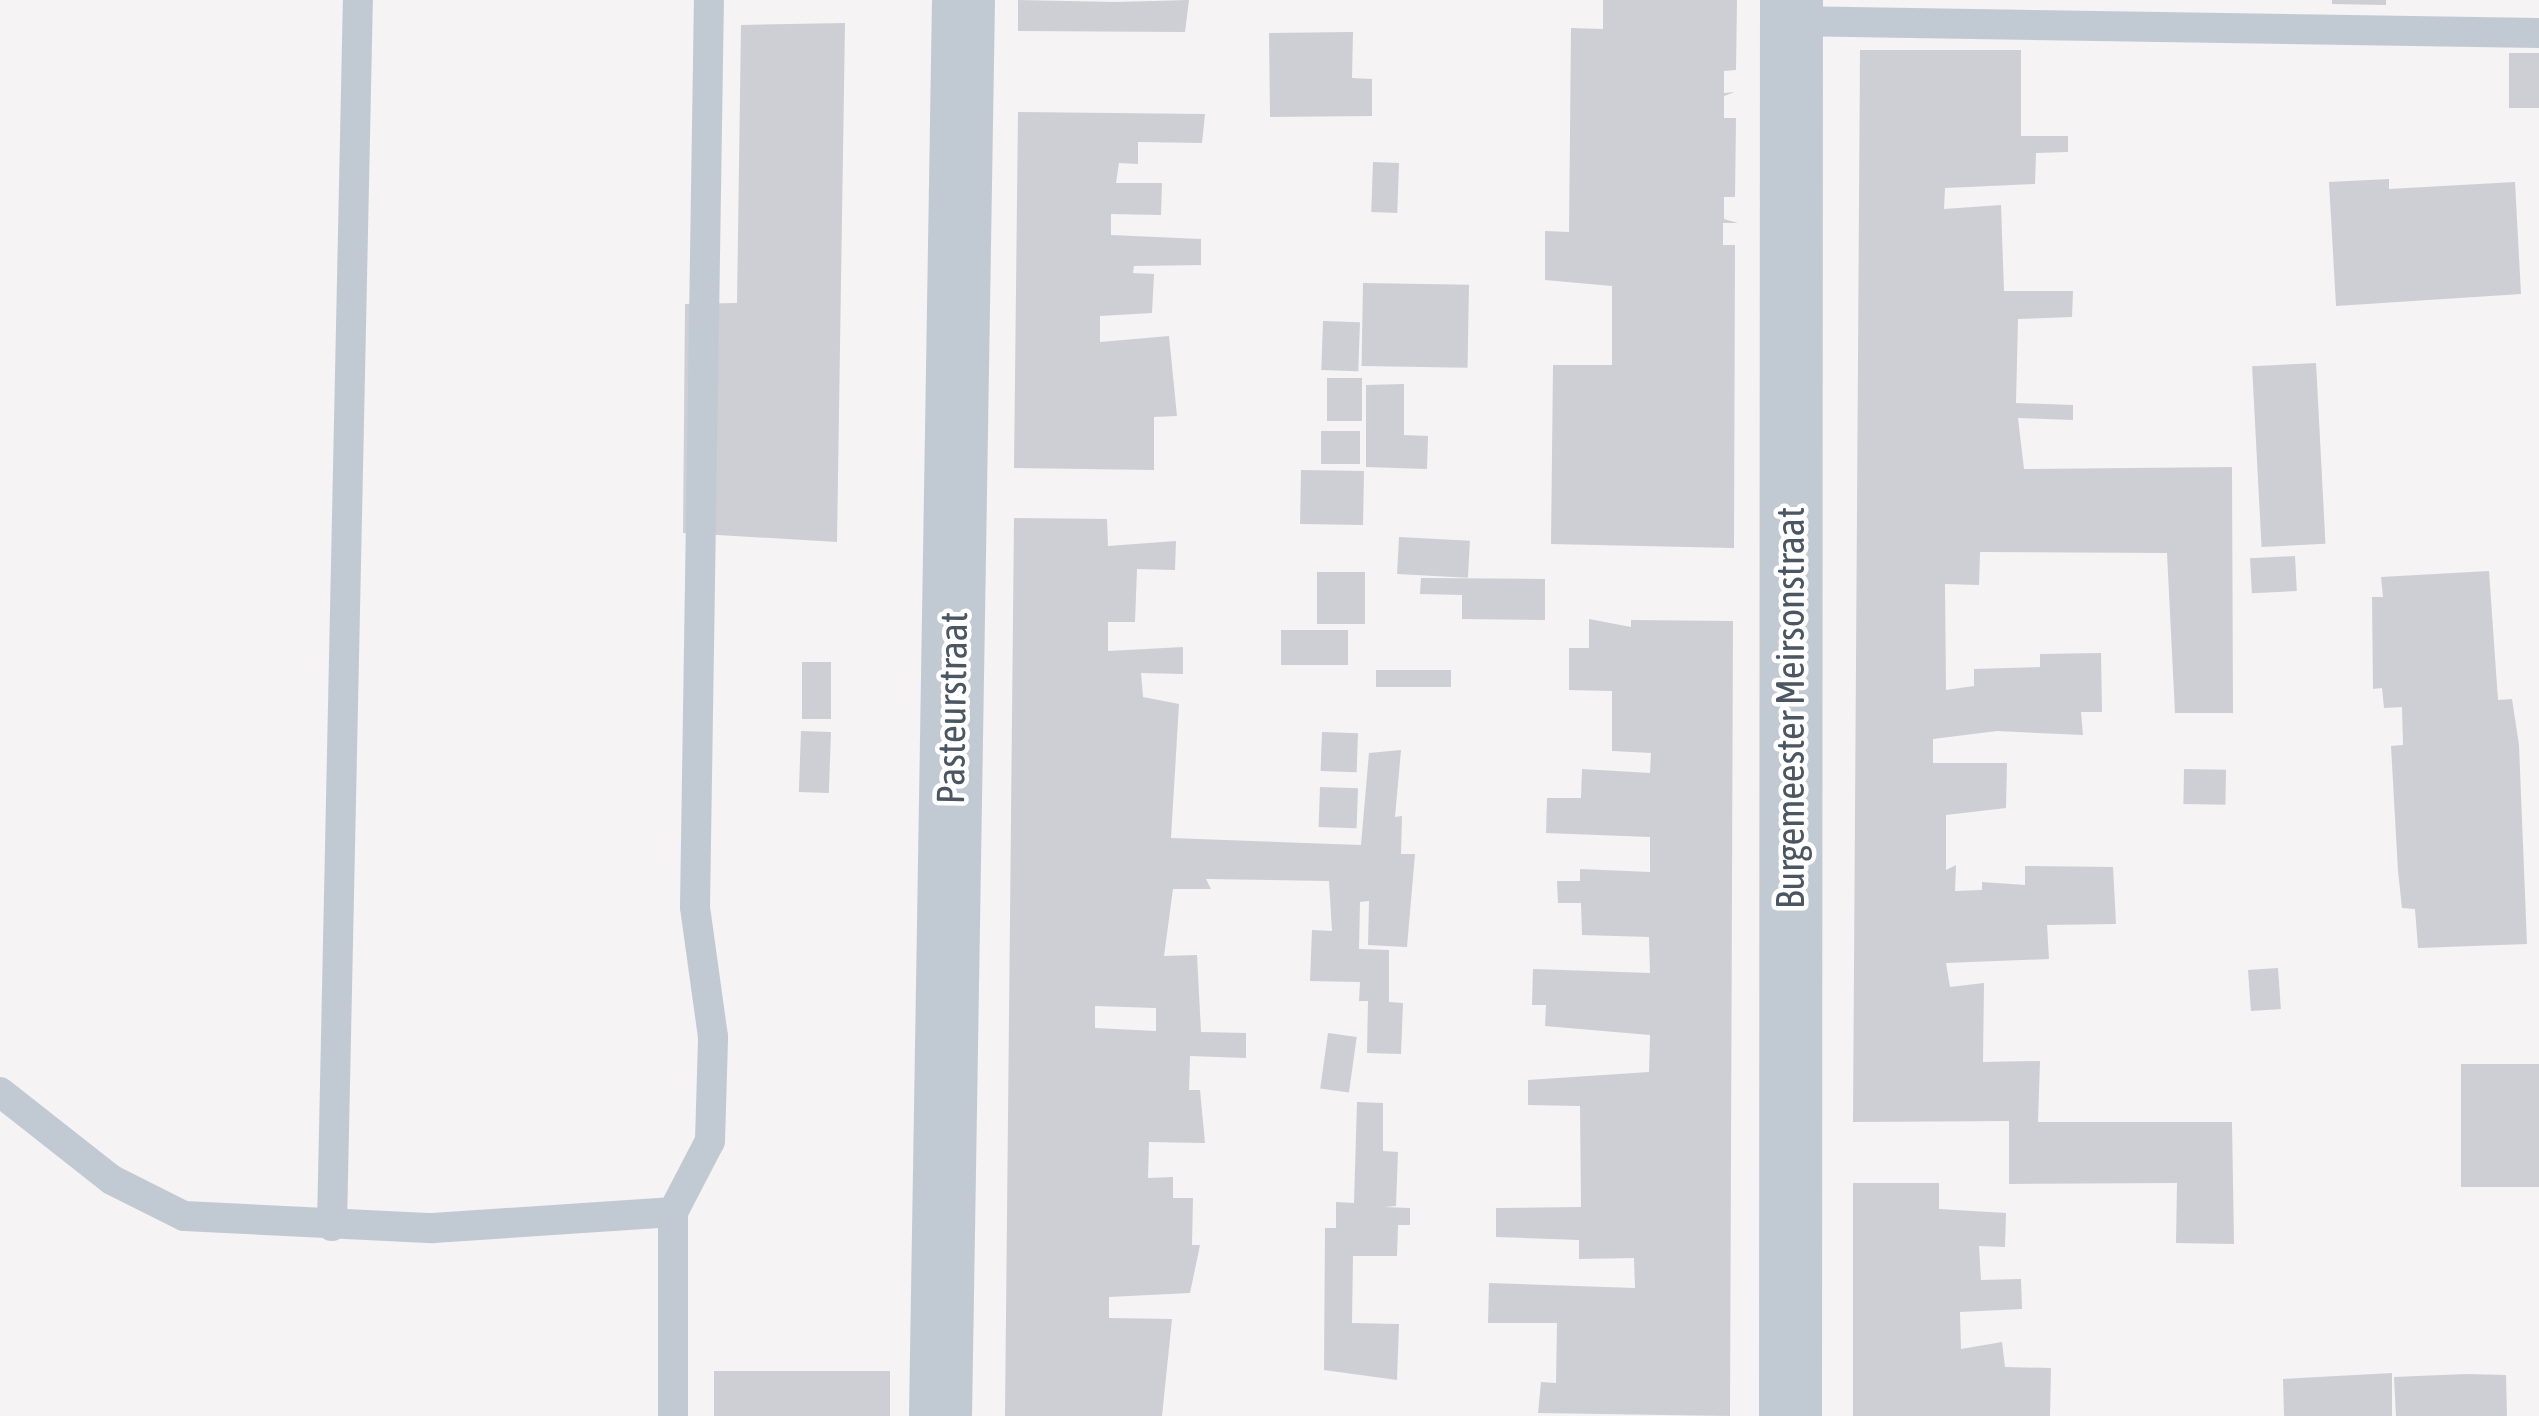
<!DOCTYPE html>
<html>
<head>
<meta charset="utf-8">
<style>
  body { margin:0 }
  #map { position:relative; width:2539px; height:1416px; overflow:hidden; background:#f5f3f3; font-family:"Asap Condensed",sans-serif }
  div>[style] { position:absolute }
  .building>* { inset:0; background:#cdcfd5; transform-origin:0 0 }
  .lane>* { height:30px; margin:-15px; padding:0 15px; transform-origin:15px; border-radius:15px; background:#c1cad2 }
  .street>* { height:63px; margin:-31.5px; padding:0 31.5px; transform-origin:31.5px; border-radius:31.5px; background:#c1cad2 }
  span { translate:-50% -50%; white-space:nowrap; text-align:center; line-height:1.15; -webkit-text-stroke:9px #fff; paint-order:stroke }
  .street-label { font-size:39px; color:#4a5661 }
</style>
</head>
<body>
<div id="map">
  <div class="building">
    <div style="clip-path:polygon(1018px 0,1116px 2px,1189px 0,1185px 32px,1018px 31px)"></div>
    <div style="clip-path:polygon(1603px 0,1737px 0,1736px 70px,1724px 71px,1724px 93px,1735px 92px,1724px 96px,1724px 118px,1736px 118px,1735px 197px,1724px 197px,1724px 219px,1738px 223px,1723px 223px,1723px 245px,1735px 245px,1734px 548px,1551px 544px,1553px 365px,1612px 365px,1612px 286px,1545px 280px,1545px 231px,1569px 232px,1571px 28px,1603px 29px)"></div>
    <div style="clip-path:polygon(2332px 0,2386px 0,2386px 5px,2332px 4px)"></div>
    <div style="clip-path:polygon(845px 23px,837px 542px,683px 533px,685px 304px,737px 303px,741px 25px)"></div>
    <div style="clip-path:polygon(1353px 32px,1352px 78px,1372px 79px,1372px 116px,1270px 117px,1269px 33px)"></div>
    <div style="clip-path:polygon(1860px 50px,2021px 50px,2021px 136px,2068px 136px,2068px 152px,2036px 153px,2035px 184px,1945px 188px,1944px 209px,2001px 205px,2004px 291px,2073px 291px,2072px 317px,2018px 319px,2016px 403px,2073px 405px,2073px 420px,2018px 418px,2024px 469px,2232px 467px,2233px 713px,2175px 713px,2167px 553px,1980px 552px,1979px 585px,1945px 584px,1946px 690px,1974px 686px,1974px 669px,2040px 667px,2040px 654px,2101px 653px,2102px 712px,2081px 712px,2083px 735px,1997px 731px,1933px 739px,1933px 763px,2007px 763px,2006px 808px,1946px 815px,1946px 870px,1956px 865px,1955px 891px,1982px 890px,1982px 882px,2025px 885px,2025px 866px,2113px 867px,2116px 924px,2047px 925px,2049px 959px,1946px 963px,1950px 987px,1984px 983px,1983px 1062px,2040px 1061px,2038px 1122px,2232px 1122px,2234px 1244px,2176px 1243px,2177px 1183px,2009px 1184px,2009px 1121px,1853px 1122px)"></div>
    <div style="left:2539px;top:53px;width:55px;height:30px;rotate:90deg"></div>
    <div style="clip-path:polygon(1018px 112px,1205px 114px,1202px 143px,1138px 142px,1138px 164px,1119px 163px,1116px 183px,1162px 183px,1161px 215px,1111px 214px,1111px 235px,1201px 239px,1201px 265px,1134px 266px,1133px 273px,1154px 274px,1152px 313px,1100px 316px,1100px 342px,1169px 336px,1177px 416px,1154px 417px,1154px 470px,1014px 468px)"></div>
    <div style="left:1373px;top:162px;width:26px;height:50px;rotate:2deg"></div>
    <div style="clip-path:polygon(2389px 179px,2389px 189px,2515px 182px,2521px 294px,2336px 306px,2329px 182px)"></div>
    <div style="left:1363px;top:283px;width:106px;height:83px;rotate:1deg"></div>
    <div style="left:1323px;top:321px;width:37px;height:49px;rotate:2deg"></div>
    <div style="left:2316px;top:363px;width:181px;height:64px;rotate:87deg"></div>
    <div style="left:1327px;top:378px;width:35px;height:43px"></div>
    <div style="clip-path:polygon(1404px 384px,1404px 435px,1428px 436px,1427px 469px,1366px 467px,1366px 385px)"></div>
    <div style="left:1321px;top:431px;width:39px;height:33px"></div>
    <div style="left:1301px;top:470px;width:63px;height:54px;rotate:1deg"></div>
    <div style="clip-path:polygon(evenodd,1014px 518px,1107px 519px,1108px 546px,1176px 541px,1175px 570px,1137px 569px,1135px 622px,1108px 622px,1108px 651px,1183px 647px,1183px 674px,1141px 673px,1143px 697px,1179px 704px,1171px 838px,1361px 845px,1369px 753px,1401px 750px,1395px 817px,1402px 816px,1401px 854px,1415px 854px,1407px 947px,1368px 945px,1369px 901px,1360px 902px,1359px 949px,1389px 950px,1389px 1002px,1403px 1003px,1401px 1054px,1367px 1053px,1368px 1001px,1359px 1001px,1360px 982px,1310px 981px,1312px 930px,1332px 931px,1329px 881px,1206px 879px,1211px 889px,1173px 889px,1164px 956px,1197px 955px,1201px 1032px,1246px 1033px,1246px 1058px,1190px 1056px,1189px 1090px,1200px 1090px,1205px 1143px,1149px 1142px,1148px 1178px,1173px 1177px,1173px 1198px,1193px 1198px,1192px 1245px,1200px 1245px,1190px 1293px,1109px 1297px,1109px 1318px,1172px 1319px,1162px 1416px,1005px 1416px,1014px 518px,1095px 1006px,1156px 1008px,1156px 1031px,1095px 1028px,1095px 1006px)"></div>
    <div style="left:1399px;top:537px;width:71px;height:37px;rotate:3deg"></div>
    <div style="left:2295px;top:556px;width:35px;height:45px;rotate:87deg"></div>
    <div style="clip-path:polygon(2489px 571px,2498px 700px,2512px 699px,2519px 745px,2527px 944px,2418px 948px,2415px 909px,2402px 908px,2398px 871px,2391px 746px,2403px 745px,2402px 707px,2384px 708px,2382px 688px,2373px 689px,2372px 597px,2383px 597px,2381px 577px)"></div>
    <div style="left:1365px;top:572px;width:52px;height:48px;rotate:90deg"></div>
    <div style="clip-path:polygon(1421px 578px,1545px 579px,1545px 620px,1462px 619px,1462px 595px,1420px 594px)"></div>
    <div style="clip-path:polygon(1589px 619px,1631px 627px,1631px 620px,1733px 621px,1730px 1416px,1538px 1413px,1541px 1382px,1556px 1383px,1557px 1323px,1488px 1323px,1489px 1283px,1635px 1288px,1634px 1258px,1579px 1259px,1579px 1240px,1496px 1237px,1496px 1208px,1581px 1207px,1580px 1106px,1528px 1105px,1528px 1080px,1649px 1072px,1650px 1035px,1545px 1026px,1546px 1005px,1532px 1005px,1533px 969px,1650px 973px,1649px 937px,1582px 935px,1581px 903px,1558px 903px,1557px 881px,1580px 881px,1580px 869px,1650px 872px,1650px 837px,1546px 833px,1547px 798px,1581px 798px,1582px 769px,1650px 773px,1651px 753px,1612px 751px,1612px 691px,1569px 690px,1569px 648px,1589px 648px)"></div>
    <div style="left:1281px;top:630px;width:67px;height:35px"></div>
    <div style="left:802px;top:662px;width:29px;height:57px"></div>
    <div style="left:1376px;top:670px;width:75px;height:17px"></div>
    <div style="left:801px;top:731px;width:30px;height:61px;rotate:2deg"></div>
    <div style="left:1322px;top:732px;width:36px;height:39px;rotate:2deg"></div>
    <div style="left:2184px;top:769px;width:42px;height:35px;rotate:1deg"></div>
    <div style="left:1320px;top:787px;width:38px;height:40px;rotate:2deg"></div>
    <div style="left:2278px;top:968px;width:41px;height:30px;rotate:86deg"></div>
    <div style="left:1328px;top:1033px;width:29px;height:56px;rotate:8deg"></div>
    <div style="left:2539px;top:1064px;width:123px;height:78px;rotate:90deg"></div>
    <div style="clip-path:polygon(1357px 1102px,1383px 1103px,1383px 1151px,1398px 1152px,1396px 1206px,1384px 1207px,1410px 1208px,1410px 1225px,1398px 1225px,1397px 1256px,1353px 1256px,1352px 1323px,1399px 1324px,1397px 1380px,1324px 1370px,1325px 1228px,1336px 1228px,1336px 1202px,1354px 1203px)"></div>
    <div style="clip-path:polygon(1853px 1183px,1939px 1183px,1939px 1209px,2006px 1213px,2005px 1247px,1979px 1246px,1981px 1280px,2021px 1279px,2022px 1309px,1960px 1312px,1961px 1349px,2002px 1342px,2005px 1367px,2051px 1368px,2050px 1416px,1853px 1416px)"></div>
    <div style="left:714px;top:1371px;width:176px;height:45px"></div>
    <div style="clip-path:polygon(2392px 1373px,2392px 1416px,2284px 1416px,2283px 1379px)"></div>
    <div style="clip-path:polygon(2466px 1374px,2506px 1375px,2507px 1416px,2396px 1416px,2394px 1377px)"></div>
  </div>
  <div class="lane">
    <div style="left:1790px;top:21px;width:749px;rotate:0.92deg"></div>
    <div style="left:0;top:1092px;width:142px;rotate:38.2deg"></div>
    <div style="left:112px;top:1180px;width:80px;rotate:26.6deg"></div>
    <div style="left:184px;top:1216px;width:249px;rotate:2.8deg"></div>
    <div style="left:433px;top:1228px;width:241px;rotate:-3.8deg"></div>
    <div style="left:673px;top:1212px;width:80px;rotate:-62.5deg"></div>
    <div style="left:710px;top:1141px;width:104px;rotate:-88.3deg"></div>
    <div style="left:713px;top:1037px;width:131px;rotate:-97.9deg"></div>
    <div style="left:695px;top:907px;width:907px;rotate:-89.12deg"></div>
    <div style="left:332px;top:1226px;width:1226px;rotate:-88.79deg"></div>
    <div style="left:673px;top:1416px;width:204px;rotate:-90deg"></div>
  </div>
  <div class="street">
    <div style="left:940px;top:1416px;width:1416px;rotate:-89.07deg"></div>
    <div style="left:1790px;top:1416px;width:1416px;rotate:-89.96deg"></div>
  </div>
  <div class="street-label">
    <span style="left:952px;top:708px;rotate:-89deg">Pasteurstraat</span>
    <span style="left:1790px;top:708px;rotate:-90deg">Burgemeester Meirsonstraat</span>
  </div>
</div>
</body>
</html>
